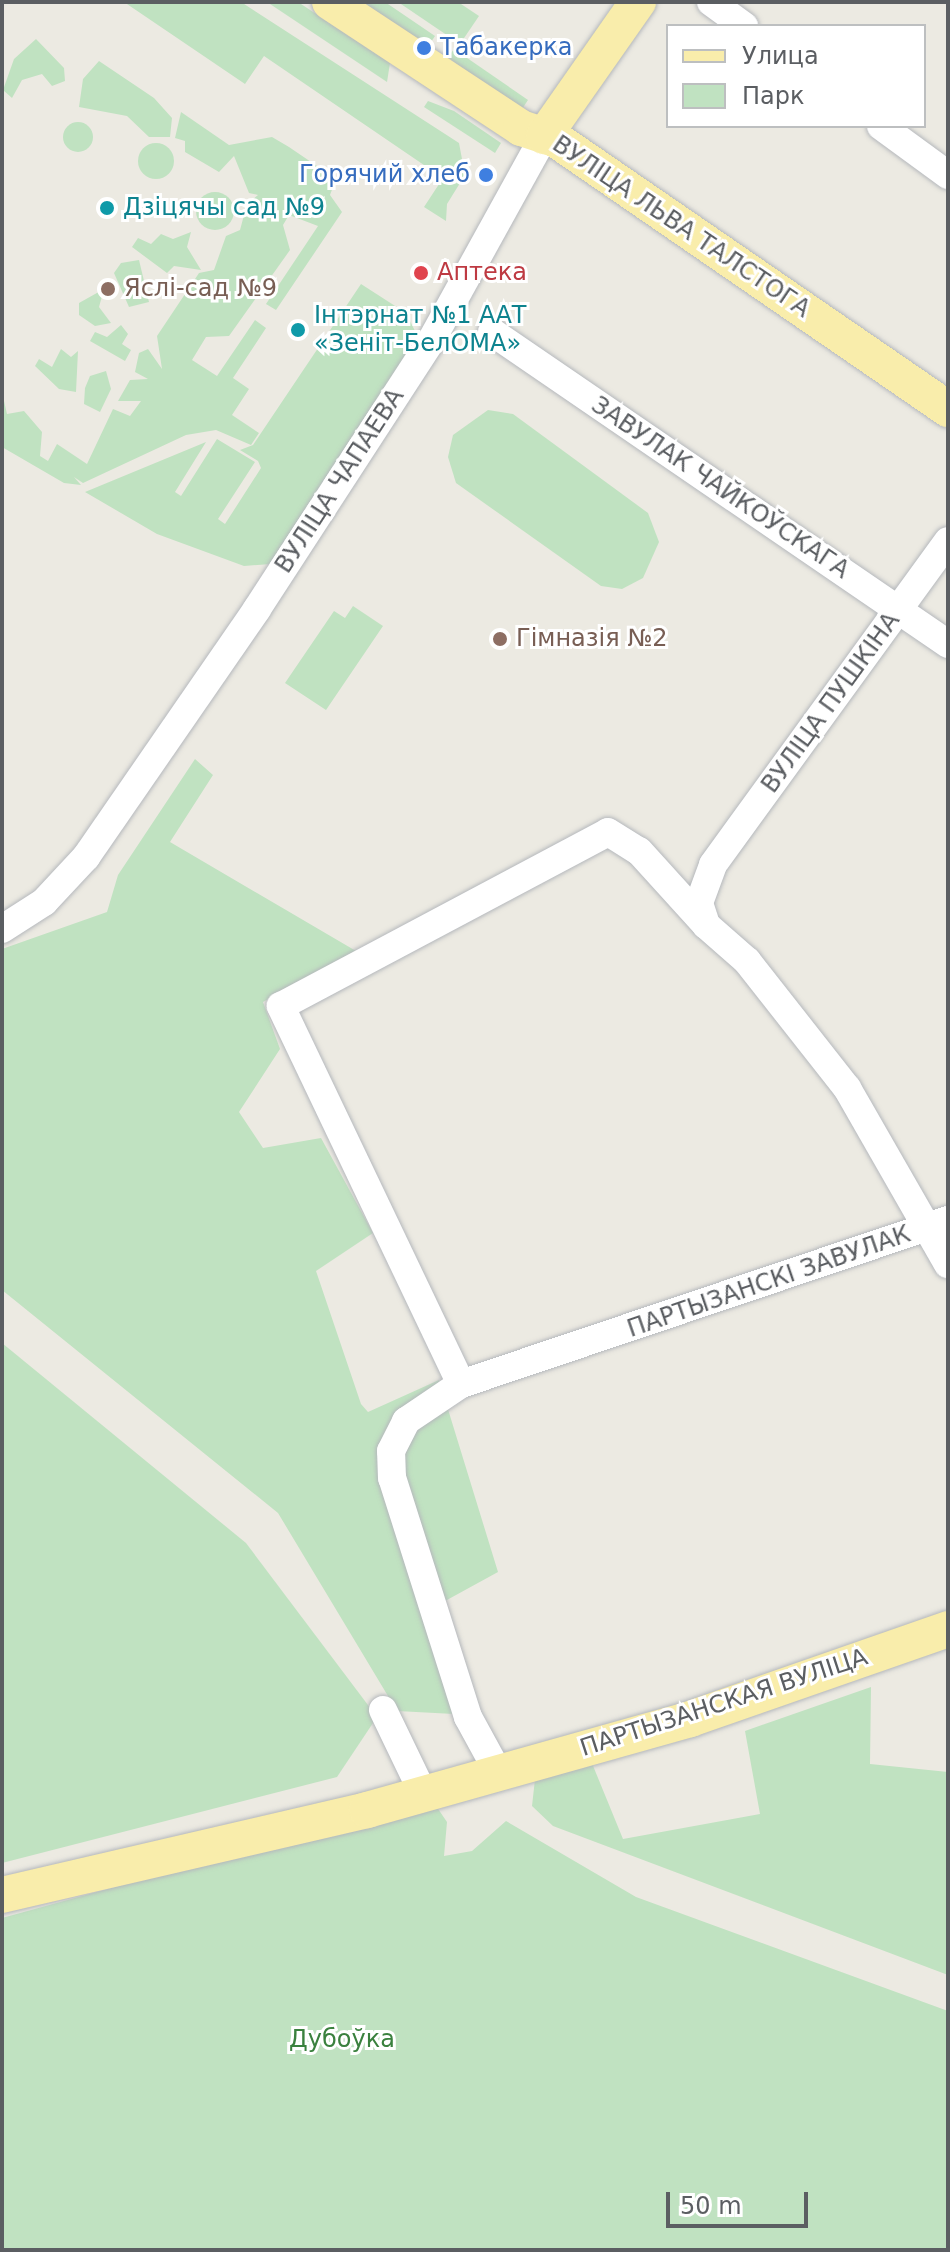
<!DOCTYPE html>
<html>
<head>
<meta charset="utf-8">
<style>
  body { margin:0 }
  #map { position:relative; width:950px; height:2252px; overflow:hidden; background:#eceae2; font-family:"DejaVu Sans",sans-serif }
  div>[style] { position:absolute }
  .green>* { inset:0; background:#c0e2c1 }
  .round { border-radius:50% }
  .roads { filter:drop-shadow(0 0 2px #b5b8bc) drop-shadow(0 0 2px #b5b8bc) }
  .minor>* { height:28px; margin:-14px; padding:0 14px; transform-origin:14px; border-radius:14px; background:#fff }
  .major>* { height:36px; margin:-18px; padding:0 18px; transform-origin:18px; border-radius:18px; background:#f9edab }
  .dots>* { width:22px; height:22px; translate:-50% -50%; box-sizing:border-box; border:4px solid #fff; border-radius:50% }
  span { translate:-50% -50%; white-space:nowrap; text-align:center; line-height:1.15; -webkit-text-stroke:6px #fff; paint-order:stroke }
  .shop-label { font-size:24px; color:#366cbe }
  .left { translate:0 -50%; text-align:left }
  .right { translate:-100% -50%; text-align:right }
  .culture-label { font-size:24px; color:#0d838f }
  .street-label { font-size:24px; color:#5b5e62 }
  .health-label { font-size:24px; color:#be3a42 }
  .education-label { font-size:24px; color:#785e54 }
  .park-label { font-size:24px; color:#3a813e }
  .frame { position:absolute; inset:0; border:4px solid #5b5e62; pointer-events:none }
  .legend { position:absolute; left:666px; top:24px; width:260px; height:104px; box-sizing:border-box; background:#fff; border:2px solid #bdbfc0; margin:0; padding:10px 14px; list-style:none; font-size:24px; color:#5b5e62 }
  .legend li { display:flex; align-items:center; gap:16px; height:40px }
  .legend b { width:40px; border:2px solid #bdbfc0 }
  .scale { position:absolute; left:666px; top:2192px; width:142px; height:36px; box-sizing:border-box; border:4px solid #5b5e62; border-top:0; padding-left:10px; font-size:24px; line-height:28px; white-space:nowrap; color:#5b5e62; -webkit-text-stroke:6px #fff; paint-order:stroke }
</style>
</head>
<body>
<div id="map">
  <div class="green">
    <div style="clip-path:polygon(124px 2px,241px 2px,459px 143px,465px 175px,447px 204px,446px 221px,424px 207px,443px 178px,264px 56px,245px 84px)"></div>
    <div style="clip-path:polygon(267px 2px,298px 2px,390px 63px,387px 82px)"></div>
    <div style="clip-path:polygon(349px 2px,385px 2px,435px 36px,429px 45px)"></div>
    <div style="clip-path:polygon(398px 2px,458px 2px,479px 16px,460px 44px)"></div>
    <div style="clip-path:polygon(36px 39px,64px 68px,65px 81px,52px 86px,42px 74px,22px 80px,12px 98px,3px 90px,14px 59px)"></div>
    <div style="clip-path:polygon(454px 49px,528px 100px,518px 115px,448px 57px)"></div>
    <div style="clip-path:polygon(99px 61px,154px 98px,172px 118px,170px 137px,149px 137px,127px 116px,79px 107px,83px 79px)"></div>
    <div style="clip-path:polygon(428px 101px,454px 111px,501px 143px,495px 153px,424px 107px)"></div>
    <div style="clip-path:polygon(181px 112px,229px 145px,272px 137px,289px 147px,336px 179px,330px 195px,342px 212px,276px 310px,266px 304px,318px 226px,289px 215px,283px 225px,290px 250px,229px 336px,206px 337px,192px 360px,217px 376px,255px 320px,266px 328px,233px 378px,249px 389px,232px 415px,259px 433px,251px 445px,216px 430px,186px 435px,83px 483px,74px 477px,81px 485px,64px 483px,2px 447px,2px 392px,7px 414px,24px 411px,42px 432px,40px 456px,48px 461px,57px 444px,87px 464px,113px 409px,130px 416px,141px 401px,118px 401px,130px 380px,148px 379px,135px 372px,139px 353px,148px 349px,162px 369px,157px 336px,199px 273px,214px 270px,226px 236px,240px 230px,247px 204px,258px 195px,249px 193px,234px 156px,219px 172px,185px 152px,185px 141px,175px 138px)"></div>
    <div class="round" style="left:63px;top:122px;width:30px;height:30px"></div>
    <div class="round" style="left:138px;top:143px;width:36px;height:36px"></div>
    <div class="round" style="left:196px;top:192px;width:38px;height:38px"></div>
    <div style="clip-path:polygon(191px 232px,187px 247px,201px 270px,174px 266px,167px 273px,132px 247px,138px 238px,151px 244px,161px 234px,173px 239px)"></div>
    <div style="clip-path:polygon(139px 260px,149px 302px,129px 307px,114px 273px,121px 263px)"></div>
    <div style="clip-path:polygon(361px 284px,406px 313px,420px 341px,271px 564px,244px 566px,157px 534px,85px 492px,206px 442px,175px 492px,181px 496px,217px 439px,255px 462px,218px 519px,225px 524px,261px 468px,258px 461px,240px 450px,253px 445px)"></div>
    <div style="clip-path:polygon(104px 289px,99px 307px,111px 323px,95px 326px,79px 315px,79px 303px)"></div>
    <div style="clip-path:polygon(121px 325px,128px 334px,122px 344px,131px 350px,125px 361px,90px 341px,95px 332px,107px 337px)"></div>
    <div style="clip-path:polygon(61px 349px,71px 357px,78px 351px,76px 392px,59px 389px,35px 366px,39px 359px,52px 367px)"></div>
    <div style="clip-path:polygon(106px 371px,111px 389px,100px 412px,84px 404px,85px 388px,90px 376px)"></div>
    <div style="clip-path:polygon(488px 410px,513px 414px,648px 513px,659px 542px,643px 578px,622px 589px,601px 586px,456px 483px,448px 457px,453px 435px)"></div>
    <div style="clip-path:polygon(353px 606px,383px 626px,326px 710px,285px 683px,334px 611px,345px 618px)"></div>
    <div style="clip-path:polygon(195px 759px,213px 775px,170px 842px,356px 951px,263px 1002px,280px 1049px,239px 1112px,263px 1148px,321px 1138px,373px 1233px,316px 1271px,361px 1404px,368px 1412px,439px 1380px,498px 1572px,425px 1612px,454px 1714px,397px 1711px,278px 1513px,2px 1290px,2px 949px,107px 912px,118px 875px)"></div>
    <div style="clip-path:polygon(2px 1343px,246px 1543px,377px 1717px,337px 1777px,2px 1863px)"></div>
    <div style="clip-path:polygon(871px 1687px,870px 1764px,948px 1772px,948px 1975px,553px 1826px,532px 1806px,535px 1779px,589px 1756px,623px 1839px,760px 1814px,745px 1731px)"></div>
    <div style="clip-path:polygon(432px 1800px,447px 1822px,444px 1856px,472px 1851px,506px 1821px,636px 1897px,948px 2011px,948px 2250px,2px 2250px,2px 1918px)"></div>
  </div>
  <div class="roads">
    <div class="minor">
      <div style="left:711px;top:2px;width:41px;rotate:36deg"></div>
      <div style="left:881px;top:126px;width:83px;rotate:36.2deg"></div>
      <div style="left:492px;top:332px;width:553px;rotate:34.38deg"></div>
      <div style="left:948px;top:541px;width:400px;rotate:126deg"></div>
      <div style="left:713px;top:865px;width:40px;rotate:110.2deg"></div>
      <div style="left:699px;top:903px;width:23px;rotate:72deg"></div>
      <div style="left:706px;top:925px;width:55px;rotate:41.3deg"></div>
      <div style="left:747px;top:961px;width:162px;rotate:51.8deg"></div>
      <div style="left:847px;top:1088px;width:203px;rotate:60.2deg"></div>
      <div style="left:2px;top:929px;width:50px;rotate:-32.7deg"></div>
      <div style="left:44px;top:902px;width:62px;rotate:-47deg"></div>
      <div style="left:86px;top:857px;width:301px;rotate:-55.4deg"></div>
      <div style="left:257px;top:609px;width:320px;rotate:-57deg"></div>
      <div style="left:431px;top:341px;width:234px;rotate:-61.1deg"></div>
      <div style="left:461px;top:1384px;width:514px;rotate:-18.61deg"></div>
      <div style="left:383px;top:1710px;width:92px;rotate:64.3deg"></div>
      <div style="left:498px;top:1772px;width:63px;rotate:-118.6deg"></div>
      <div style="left:468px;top:1717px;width:251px;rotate:-107.6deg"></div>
      <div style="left:392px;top:1478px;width:27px;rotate:-92deg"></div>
      <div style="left:391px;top:1451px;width:34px;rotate:-63deg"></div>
      <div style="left:406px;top:1421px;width:66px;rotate:-33.9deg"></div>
      <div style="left:461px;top:1384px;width:419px;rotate:-115.5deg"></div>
      <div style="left:281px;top:1006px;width:370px;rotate:-28deg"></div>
      <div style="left:608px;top:832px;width:36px;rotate:32deg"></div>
      <div style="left:639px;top:851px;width:100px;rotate:47.8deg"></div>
    </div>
    <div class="major">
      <div style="left:330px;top:2px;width:229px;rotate:33.4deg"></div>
      <div style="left:521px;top:128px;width:36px;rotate:18deg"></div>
      <div style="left:555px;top:139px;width:477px;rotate:34.5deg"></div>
      <div style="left:544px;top:136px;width:164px;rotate:-55deg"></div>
      <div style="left:2px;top:1895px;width:375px;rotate:-13.1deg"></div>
      <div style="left:367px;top:1810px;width:336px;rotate:-15.7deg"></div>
      <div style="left:690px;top:1719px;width:273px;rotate:-19.2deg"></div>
    </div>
  </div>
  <div class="dots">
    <div style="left:424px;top:48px;background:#3f7fe0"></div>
    <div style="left:486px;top:175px;background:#3f7fe0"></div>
    <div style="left:107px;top:208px;background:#0f9aa8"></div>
    <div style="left:421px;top:273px;background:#e0444e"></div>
    <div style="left:108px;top:289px;background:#8d6e63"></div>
    <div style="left:298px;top:330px;background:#0f9aa8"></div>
    <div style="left:500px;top:639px;background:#8d6e63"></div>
  </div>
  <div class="shop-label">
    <span class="left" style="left:440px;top:48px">Табакерка</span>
    <span class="right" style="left:470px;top:175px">Горячий хлеб</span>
  </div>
  <div class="culture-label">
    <span class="left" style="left:123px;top:208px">Дзіцячы сад №9</span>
    <span class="left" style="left:314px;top:330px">Інтэрнат №1 ААТ<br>«Зеніт-БелОМА»</span>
  </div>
  <div class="street-label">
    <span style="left:681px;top:227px;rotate:34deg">ВУЛІЦА ЛЬВА ТАЛСТОГА</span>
    <span style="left:340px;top:481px;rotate:-57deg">ВУЛІЦА ЧАПАЕВА</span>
    <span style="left:720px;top:488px;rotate:34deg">ЗАВУЛАК ЧАЙКОЎСКАГА</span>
    <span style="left:831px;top:703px;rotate:-54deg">ВУЛІЦА ПУШКІНА</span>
    <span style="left:769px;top:1282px;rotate:-19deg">ПАРТЫЗАНСКІ ЗАВУЛАК</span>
    <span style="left:724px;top:1703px;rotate:-18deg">ПАРТЫЗАНСКАЯ ВУЛІЦА</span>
  </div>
  <div class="health-label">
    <span class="left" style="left:437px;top:273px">Аптека</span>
  </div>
  <div class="education-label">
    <span class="left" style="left:124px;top:289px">Яслі-сад №9</span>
    <span class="left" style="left:516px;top:639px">Гімназія №2</span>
  </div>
  <div class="park-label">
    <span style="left:342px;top:2040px">Дубоўка</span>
  </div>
  <div class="frame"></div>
  <ul class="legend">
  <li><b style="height:10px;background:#f9edab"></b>Улица</li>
  <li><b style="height:22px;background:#c0e2c1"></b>Парк</li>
  </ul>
  <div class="scale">50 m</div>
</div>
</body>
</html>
